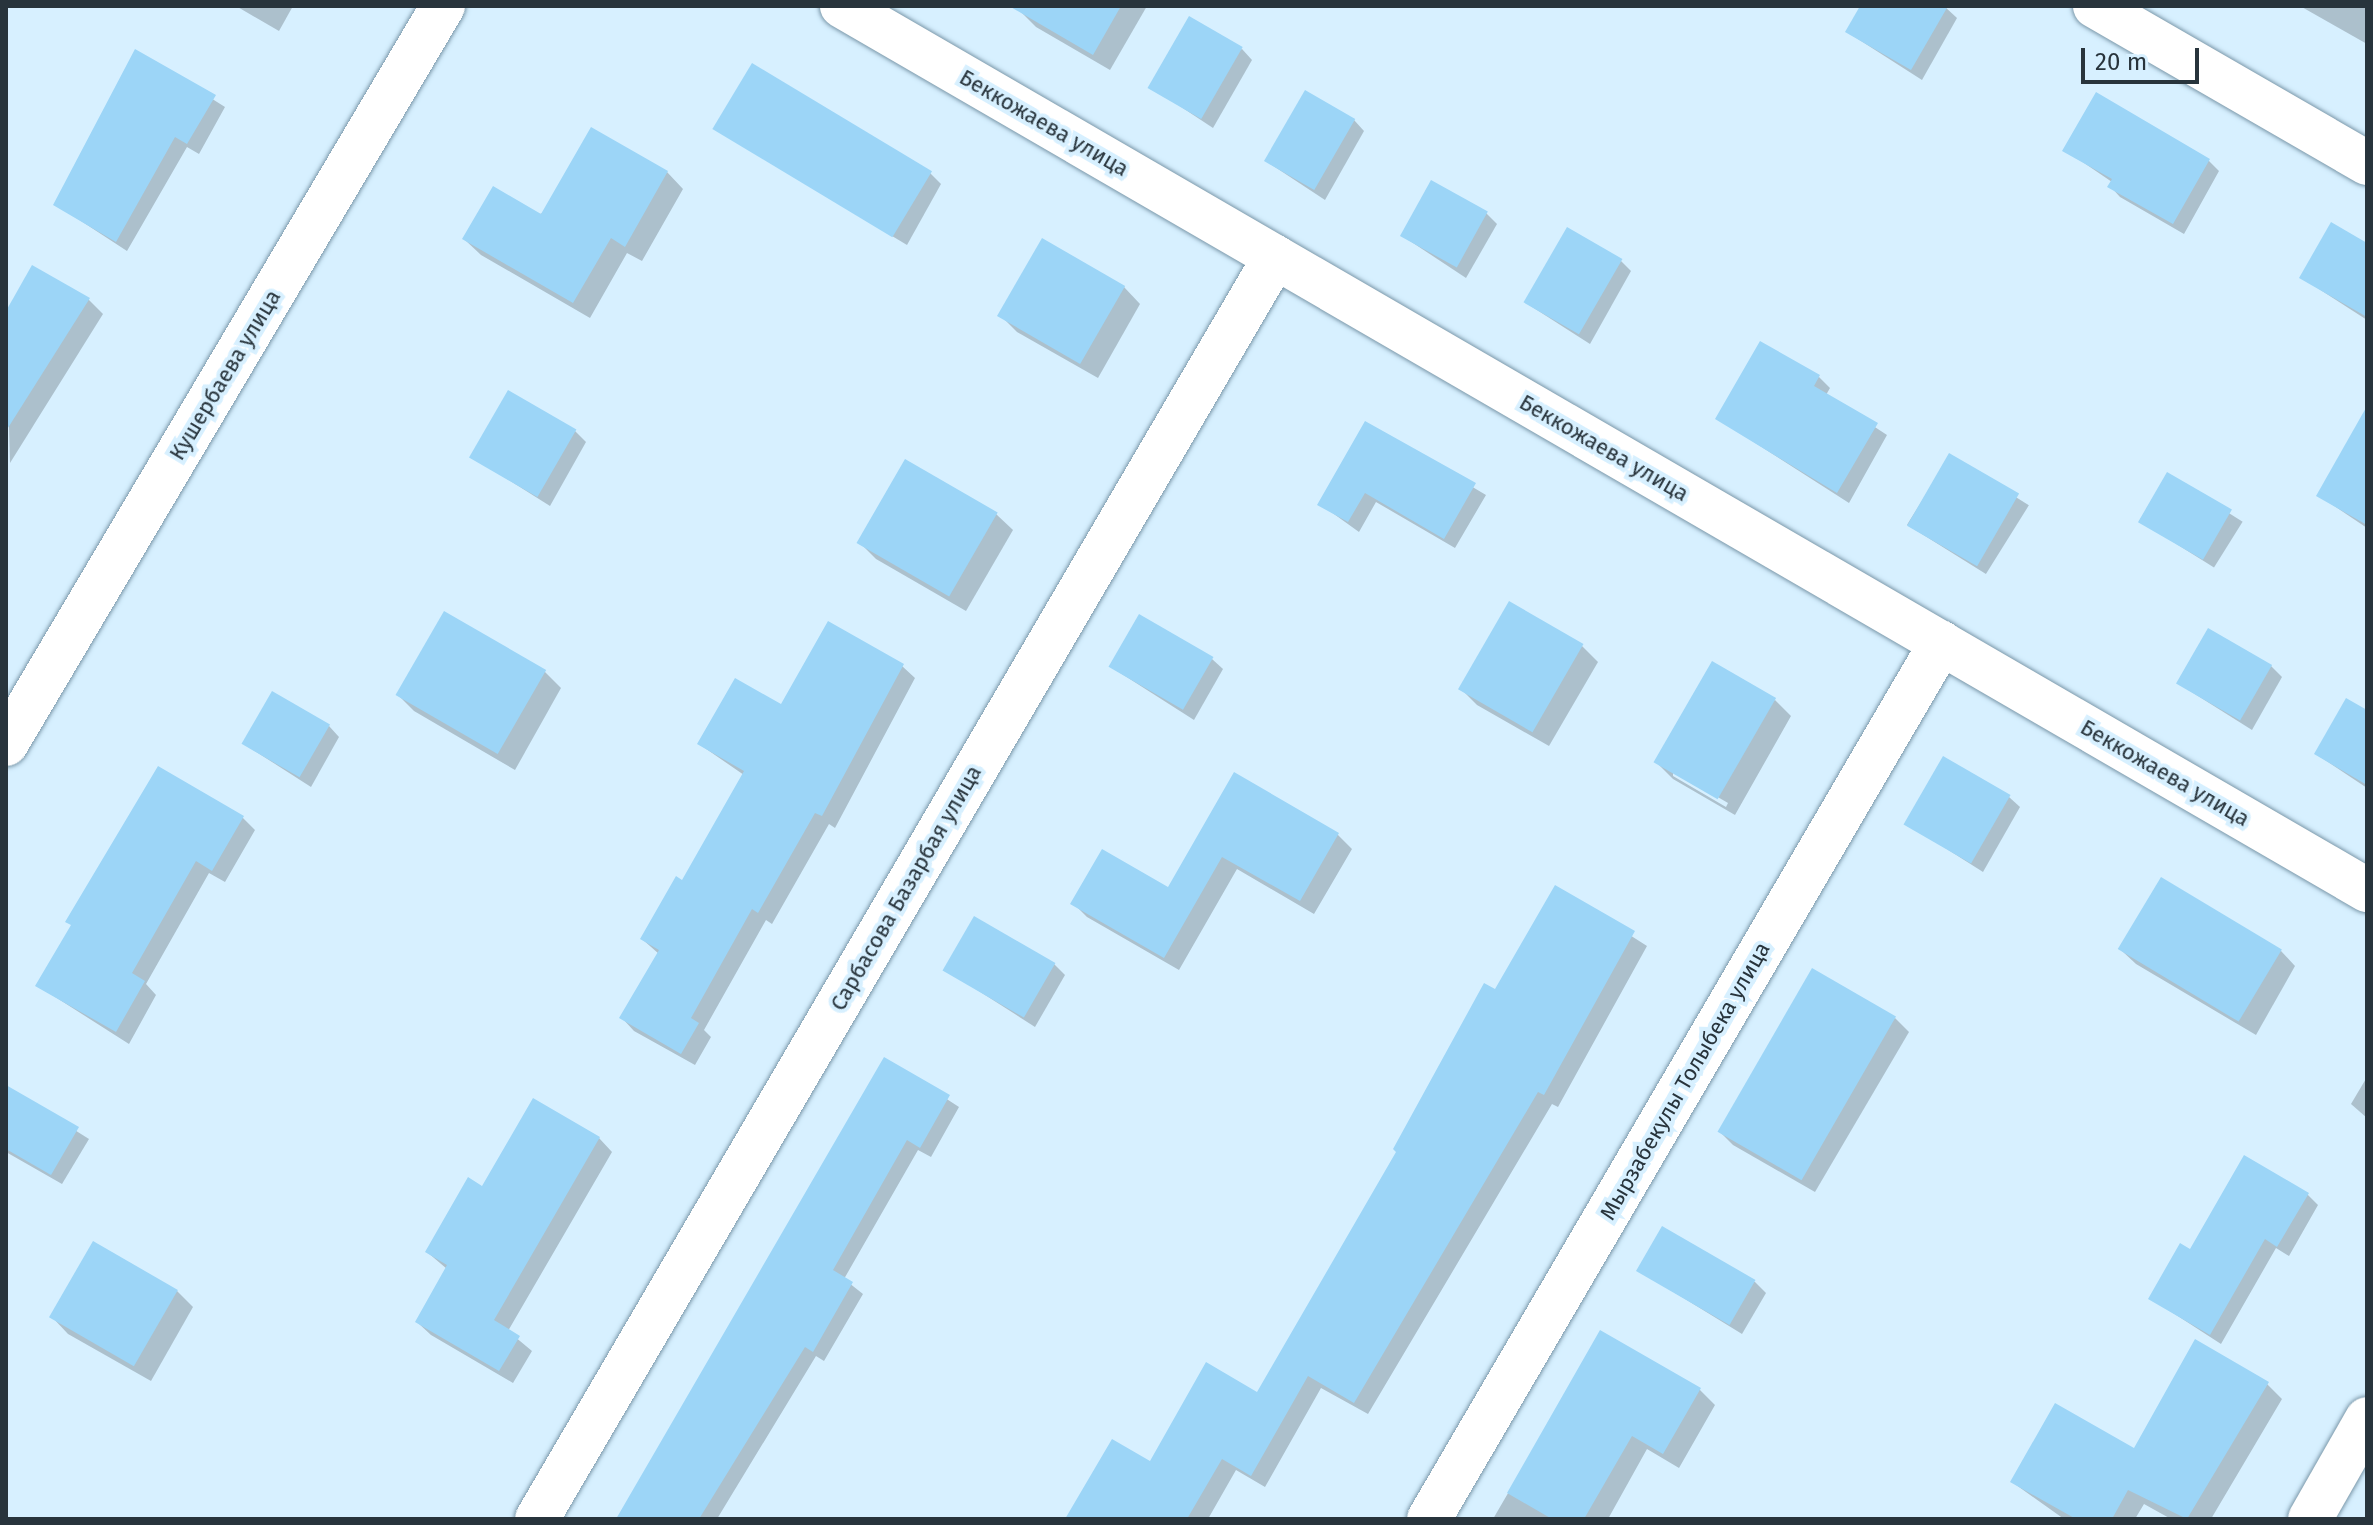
<!DOCTYPE html>
<html>
<head>
<meta charset="utf-8">
<style>
  body { margin:0 }
  #map { position:relative; width:2373px; height:1525px; overflow:hidden; background:#d7f0ff; font-family:"Fira Sans",sans-serif }
  div>[style] { position:absolute }
  .shadow>* { inset:0; background:#0003; transform-origin:0 0 }
  .building>* { inset:0; background:#9cd5f7; transform-origin:0 0 }
  .roads { filter:drop-shadow(0 0 2px #7b98aa) drop-shadow(0 0 2px #7b98aa) }
  .minor>* { height:44px; margin:-22px; padding:0 22px; transform-origin:22px; border-radius:22px; background:#fff }
  span { translate:-50% -50%; white-space:nowrap; text-align:center; line-height:1.15; -webkit-text-stroke:8px #d7f0ff; paint-order:stroke }
  .street-label { font-size:22px; color:#28343c }
  .frame { position:absolute; inset:0; border:8px solid #28343c; pointer-events:none }
  .scale { position:absolute; left:2081px; top:48px; width:118px; height:36px; box-sizing:border-box; border:4px solid #28343c; border-top:0; padding-left:10px; font-size:24px; line-height:28px; white-space:nowrap; color:#28343c; -webkit-text-stroke:6px #d7f0ff; paint-order:stroke }
</style>
</head>
<body>
<div id="map">
  <div class="shadow">
    <div style="clip-path:polygon(236px 6px,293px 6px,279px 31px)"></div>
    <div style="clip-path:polygon(1023px 6px,1147px 6px,1110px 70px,1036px 27px,1020px 11px)"></div>
    <div style="clip-path:polygon(1862px 6px,1944px 6px,1957px 18px,1922px 80px,1847px 32px)"></div>
    <div style="clip-path:polygon(2300px 6px,2367px 6px,2367px 44px)"></div>
    <div style="clip-path:polygon(1242px 49px,1252px 60px,1213px 128px,1151px 87px)"></div>
    <div style="clip-path:polygon(136px 51px,225px 107px,199px 154px,187px 147px,127px 251px,55px 204px)"></div>
    <div style="clip-path:polygon(1354px 120px,1364px 131px,1325px 200px,1266px 161px)"></div>
    <div style="clip-path:polygon(716px 130px,930px 173px,941px 184px,907px 245px)"></div>
    <div style="clip-path:polygon(2065px 150px,2209px 161px,2219px 171px,2184px 234px,2120px 197px,2110px 186px,2112px 182px)"></div>
    <div style="clip-path:polygon(667px 172px,683px 189px,642px 261px,627px 253px,590px 318px,481px 255px,464px 239px)"></div>
    <div style="clip-path:polygon(1486px 213px,1497px 224px,1466px 278px,1401px 235px)"></div>
    <div style="clip-path:polygon(2367px 245px,2367px 320px,2302px 278px)"></div>
    <div style="clip-path:polygon(1621px 261px,1631px 271px,1590px 344px,1526px 303px)"></div>
    <div style="clip-path:polygon(1124px 287px,1140px 304px,1098px 378px,1017px 332px,1001px 316px)"></div>
    <div style="clip-path:polygon(88px 299px,103px 314px,10px 463px,6px 315px)"></div>
    <div style="clip-path:polygon(1819px 377px,1830px 388px,1826px 395px,1887px 435px,1849px 503px,1718px 419px)"></div>
    <div style="clip-path:polygon(1366px 424px,1486px 495px,1455px 548px,1376px 502px,1359px 532px,1320px 504px)"></div>
    <div style="clip-path:polygon(575px 431px,586px 442px,550px 506px,472px 457px)"></div>
    <div style="clip-path:polygon(2367px 444px,2367px 528px,2318px 495px)"></div>
    <div style="left:1950px;top:456px;width:93px;height:81px;rotate:32deg"></div>
    <div style="left:2168px;top:475px;width:88px;height:54px;rotate:32deg"></div>
    <div style="clip-path:polygon(996px 514px,1013px 530px,966px 611px,876px 559px,860px 543px)"></div>
    <div style="clip-path:polygon(444px 613px,545px 672px,561px 688px,515px 770px,414px 711px,398px 695px)"></div>
    <div style="clip-path:polygon(1582px 646px,1598px 662px,1549px 746px,1477px 705px,1461px 689px)"></div>
    <div style="clip-path:polygon(1212px 659px,1223px 669px,1194px 720px,1111px 667px)"></div>
    <div style="clip-path:polygon(902px 666px,915px 678px,835px 828px,829px 824px,772px 924px,766px 920px,704px 1030px,711px 1037px,695px 1065px,634px 1031px,622px 1018px,659px 954px,642px 939px,682px 883px,744px 775px,699px 744px,782px 707px)"></div>
    <div style="clip-path:polygon(2271px 666px,2282px 677px,2252px 730px,2179px 684px)"></div>
    <div style="clip-path:polygon(evenodd,1775px 700px,1791px 716px,1735px 815px,1673px 779px,1657px 763px,1775px 700px,1673px 771px,1728px 803px,1726px 807px,1673px 776px,1673px 771px)"></div>
    <div style="clip-path:polygon(2367px 712px,2367px 788px,2316px 754px)"></div>
    <div style="clip-path:polygon(329px 726px,339px 737px,311px 787px,244px 744px)"></div>
    <div style="clip-path:polygon(1234px 775px,1338px 835px,1352px 849px,1314px 914px,1237px 869px,1179px 970px,1087px 917px,1073px 903px,1169px 890px)"></div>
    <div style="clip-path:polygon(2009px 797px,2020px 807px,1983px 872px,1906px 823px)"></div>
    <div style="clip-path:polygon(242px 817px,255px 830px,225px 882px,209px 873px,146px 984px,156px 995px,129px 1044px,38px 986px)"></div>
    <div style="clip-path:polygon(1556px 888px,1647px 946px,1558px 1107px,1552px 1104px,1368px 1414px,1321px 1388px,1265px 1487px,1236px 1470px,1208px 1519px,1082px 1519px,1150px 1463px,1258px 1395px)"></div>
    <div style="clip-path:polygon(2121px 950px,2281px 951px,2295px 966px,2256px 1035px,2136px 964px)"></div>
    <div style="clip-path:polygon(1054px 964px,1065px 975px,1035px 1027px,946px 970px)"></div>
    <div style="clip-path:polygon(1895px 1018px,1909px 1032px,1815px 1192px,1733px 1145px,1719px 1131px)"></div>
    <div style="clip-path:polygon(885px 1059px,959px 1107px,931px 1157px,918px 1150px,844px 1279px,863px 1294px,824px 1361px,816px 1356px,717px 1519px,618px 1519px)"></div>
    <div style="clip-path:polygon(2367px 1077px,2367px 1118px,2351px 1104px)"></div>
    <div style="clip-path:polygon(6px 1087px,89px 1139px,62px 1184px,6px 1152px)"></div>
    <div style="clip-path:polygon(599px 1138px,612px 1152px,508px 1331px,532px 1351px,513px 1383px,431px 1335px,417px 1322px,447px 1269px,427px 1252px,483px 1188px)"></div>
    <div style="clip-path:polygon(2307px 1194px,2318px 1205px,2289px 1256px,2276px 1248px,2221px 1344px,2150px 1298px,2191px 1251px)"></div>
    <div style="clip-path:polygon(1638px 1270px,1755px 1282px,1766px 1293px,1742px 1334px)"></div>
    <div style="clip-path:polygon(177px 1291px,193px 1307px,151px 1381px,68px 1334px,52px 1317px)"></div>
    <div style="clip-path:polygon(1601px 1333px,1700px 1390px,1715px 1405px,1679px 1468px,1647px 1449px,1608px 1519px,1493px 1519px)"></div>
    <div style="clip-path:polygon(2267px 1384px,2282px 1399px,2211px 1519px,2171px 1519px,2144px 1504px,2135px 1519px,2064px 1519px,2012px 1482px,2134px 1450px)"></div>
  </div>
  <div class="building">
    <div style="clip-path:polygon(1009px 6px,1121px 6px,1093px 55px)"></div>
    <div style="clip-path:polygon(1860px 6px,1948px 6px,1911px 70px,1845px 32px)"></div>
    <div style="left:1189px;top:16px;width:62px;height:83px;rotate:30deg"></div>
    <div style="clip-path:polygon(135px 49px,216px 95px,187px 144px,175px 137px,116px 242px,53px 205px)"></div>
    <div style="left:752px;top:63px;width:210px;height:77px;rotate:31deg"></div>
    <div style="left:1305px;top:90px;width:58px;height:82px;rotate:30deg"></div>
    <div style="clip-path:polygon(2096px 92px,2210px 159px,2173px 224px,2107px 187px,2112px 179px,2062px 151px)"></div>
    <div style="clip-path:polygon(591px 127px,668px 171px,625px 247px,611px 238px,573px 303px,462px 239px,493px 186px,541px 214px)"></div>
    <div style="left:1431px;top:180px;width:65px;height:64px;rotate:29deg"></div>
    <div style="clip-path:polygon(2331px 222px,2367px 243px,2367px 317px,2299px 278px)"></div>
    <div style="left:1567px;top:227px;width:64px;height:87px;rotate:30deg"></div>
    <div style="left:1042px;top:238px;width:96px;height:90px;rotate:30deg"></div>
    <div style="clip-path:polygon(32px 265px,90px 298px,6px 431px,6px 311px)"></div>
    <div style="clip-path:polygon(1760px 341px,1820px 375px,1814px 386px,1878px 423px,1837px 493px,1715px 419px)"></div>
    <div style="left:508px;top:390px;width:79px;height:78px;rotate:30deg"></div>
    <div style="clip-path:polygon(2367px 406px,2367px 525px,2316px 496px)"></div>
    <div style="clip-path:polygon(1365px 421px,1476px 483px,1444px 539px,1365px 493px,1348px 522px,1317px 505px)"></div>
    <div style="left:1949px;top:453px;width:81px;height:84px;rotate:30deg"></div>
    <div style="left:905px;top:459px;width:107px;height:97px;rotate:30deg"></div>
    <div style="left:2167px;top:472px;width:75px;height:58px;rotate:30deg"></div>
    <div style="left:1509px;top:601px;width:86px;height:102px;rotate:30deg"></div>
    <div style="left:444px;top:611px;width:118px;height:97px;rotate:30deg"></div>
    <div style="left:1139px;top:614px;width:86px;height:61px;rotate:30deg"></div>
    <div style="clip-path:polygon(828px 621px,904px 664px,822px 816px,815px 813px,758px 913px,752px 909px,691px 1018px,699px 1023px,681px 1054px,619px 1018px,659px 950px,640px 939px,676px 876px,682px 880px,744px 771px,697px 744px,735px 678px,781px 704px)"></div>
    <div style="left:2208px;top:628px;width:74px;height:64px;rotate:30deg"></div>
    <div style="left:1712px;top:661px;width:74px;height:117px;rotate:30deg"></div>
    <div style="left:272px;top:691px;width:67px;height:61px;rotate:30deg"></div>
    <div style="clip-path:polygon(2346px 698px,2367px 710px,2367px 785px,2314px 754px)"></div>
    <div style="left:1943px;top:756px;width:78px;height:79px;rotate:30deg"></div>
    <div style="clip-path:polygon(158px 766px,244px 816px,212px 871px,196px 861px,132px 973px,145px 981px,116px 1032px,35px 986px,71px 925px,65px 922px)"></div>
    <div style="clip-path:polygon(1234px 772px,1339px 833px,1300px 901px,1222px 857px,1164px 958px,1070px 904px,1102px 849px,1168px 887px)"></div>
    <div style="left:2161px;top:877px;width:141px;height:84px;rotate:31deg"></div>
    <div style="clip-path:polygon(1555px 885px,1635px 931px,1544px 1095px,1538px 1092px,1354px 1403px,1308px 1376px,1251px 1476px,1222px 1459px,1187px 1519px,1065px 1519px,1112px 1439px,1150px 1461px,1206px 1362px,1257px 1392px,1396px 1152px,1393px 1149px,1484px 983px,1495px 989px)"></div>
    <div style="left:974px;top:916px;width:94px;height:63px;rotate:30deg"></div>
    <div style="left:1812px;top:968px;width:97px;height:189px;rotate:30deg"></div>
    <div style="clip-path:polygon(884px 1057px,950px 1095px,920px 1148px,907px 1140px,833px 1270px,853px 1282px,813px 1352px,805px 1347px,699px 1519px,616px 1519px)"></div>
    <div style="clip-path:polygon(6px 1085px,79px 1127px,51px 1175px,6px 1149px)"></div>
    <div style="clip-path:polygon(533px 1098px,600px 1137px,494px 1320px,520px 1336px,499px 1371px,415px 1322px,447px 1265px,425px 1252px,468px 1177px,482px 1186px)"></div>
    <div style="clip-path:polygon(2244px 1155px,2309px 1193px,2277px 1247px,2265px 1239px,2210px 1335px,2148px 1299px,2180px 1243px,2190px 1249px)"></div>
    <div style="left:1662px;top:1226px;width:108px;height:52px;rotate:30deg"></div>
    <div style="left:93px;top:1241px;width:98px;height:88px;rotate:30deg"></div>
    <div style="clip-path:polygon(1600px 1330px,1701px 1388px,1663px 1454px,1632px 1436px,1584px 1519px,1552px 1519px,1507px 1493px)"></div>
    <div style="clip-path:polygon(2195px 1339px,2269px 1382px,2187px 1519px,2128px 1490px,2112px 1519px,2076px 1519px,2010px 1482px,2055px 1403px,2134px 1448px)"></div>
  </div>
  <div class="roads">
    <div class="minor">
      <div style="left:842px;top:6px;width:1763px;rotate:30.1deg"></div>
      <div style="left:2095px;top:6px;width:314px;rotate:30deg"></div>
      <div style="left:6px;top:744px;width:858px;rotate:-59.37deg"></div>
      <div style="left:537px;top:1519px;width:1462px;rotate:-59.68deg"></div>
      <div style="left:1429px;top:1519px;width:1015px;rotate:-59.69deg"></div>
      <div style="left:2310px;top:1519px;width:115px;rotate:-60.3deg"></div>
    </div>
  </div>
  <div class="street-label">
    <span style="left:1044px;top:123px;rotate:30deg">Беккожаева улица</span>
    <span style="left:225px;top:375px;rotate:-59deg">Кушербаева улица</span>
    <span style="left:1604px;top:448px;rotate:30deg">Беккожаева улица</span>
    <span style="left:2165px;top:773px;rotate:30deg">Беккожаева улица</span>
    <span style="left:906px;top:888px;rotate:-60deg">Сарбасова Базарбая улица</span>
    <span style="left:1685px;top:1081px;rotate:-60deg">Мырзабекулы Толыбека улица</span>
  </div>
  <div class="frame"></div>
  <div class="scale">20 m</div>
</div>
</body>
</html>
